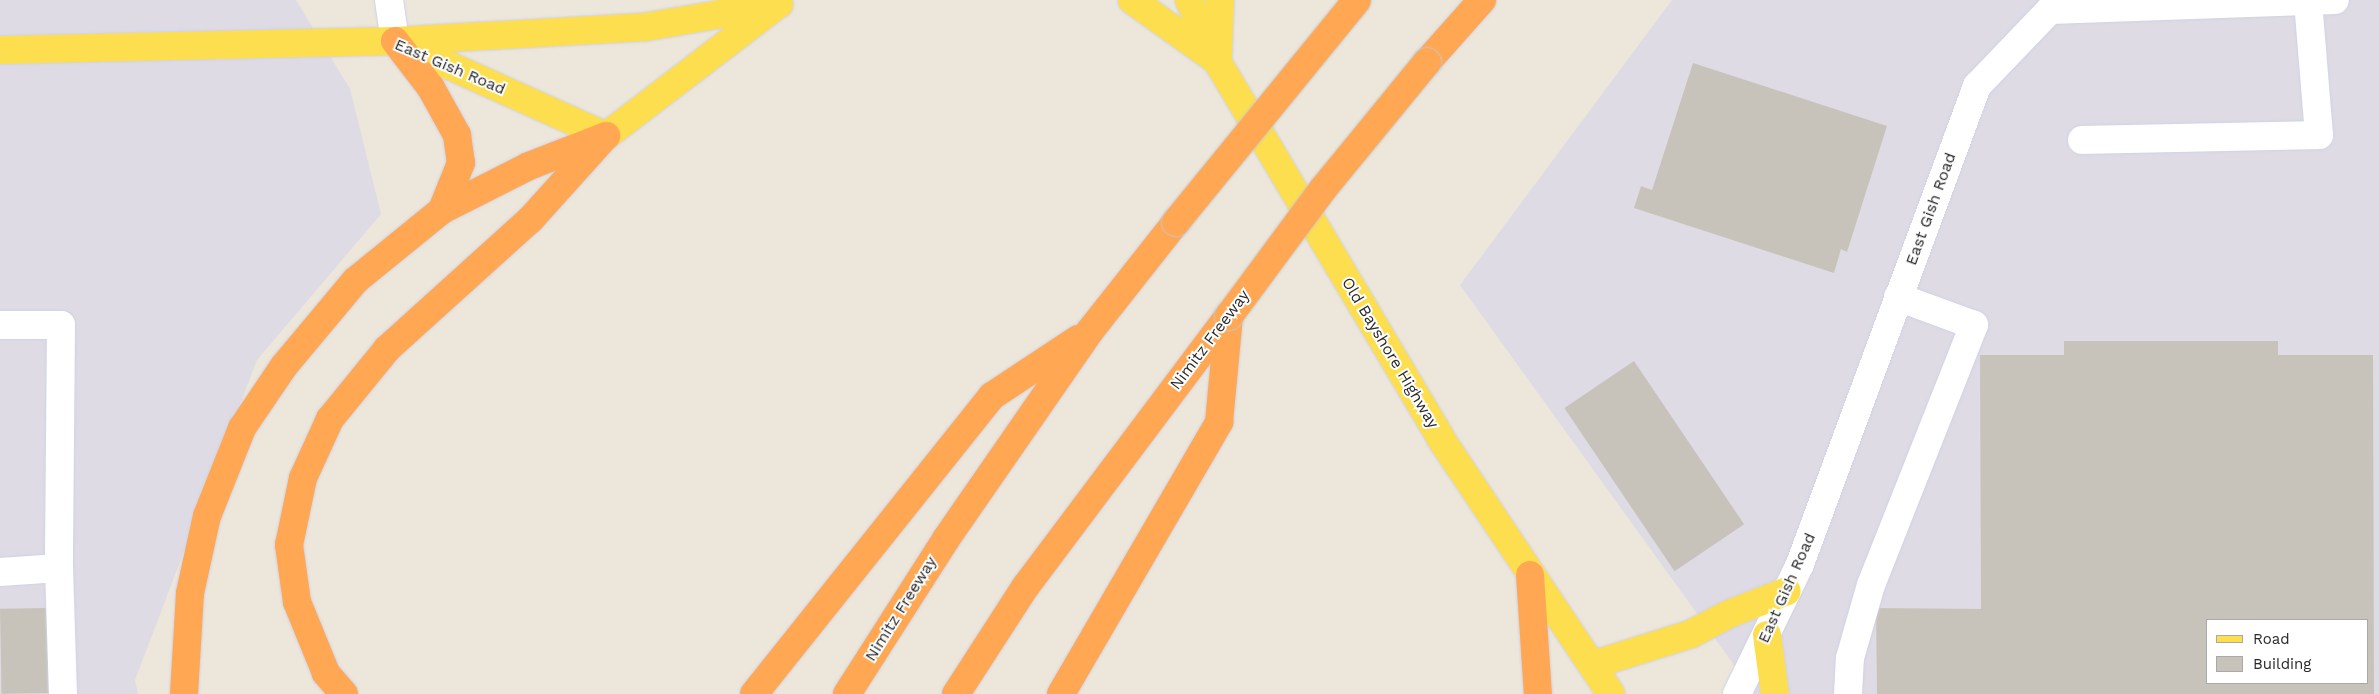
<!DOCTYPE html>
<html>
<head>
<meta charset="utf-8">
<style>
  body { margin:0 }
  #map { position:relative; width:2379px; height:694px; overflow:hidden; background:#ede6da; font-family:"Work Sans",sans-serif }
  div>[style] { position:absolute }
  .industrial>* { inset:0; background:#dedbe5 }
  .building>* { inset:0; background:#c8c3ba; transform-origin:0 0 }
  .roads { filter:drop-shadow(0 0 1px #cfd2e4) drop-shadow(0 0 1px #cfd2e4) }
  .minor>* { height:28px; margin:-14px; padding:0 14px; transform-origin:14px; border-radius:14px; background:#fff }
  .major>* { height:28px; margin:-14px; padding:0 14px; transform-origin:14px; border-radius:14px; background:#fdde4f }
  .highway>* { height:28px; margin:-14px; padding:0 14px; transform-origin:14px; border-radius:14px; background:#ffa753 }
  .bridges { filter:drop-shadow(0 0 1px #c7c7c7) drop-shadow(0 0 1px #c7c7c7) }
  .highway-bridge>* { height:28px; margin:-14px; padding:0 14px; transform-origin:14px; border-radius:14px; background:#ffa753 }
  span { translate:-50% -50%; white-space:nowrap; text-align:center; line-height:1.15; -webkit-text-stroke:4px #fff; paint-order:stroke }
  .street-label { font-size:16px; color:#292929 }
  .legend { position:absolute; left:2206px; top:619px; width:162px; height:65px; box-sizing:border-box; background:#fff; border:1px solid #a9a9a9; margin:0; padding:6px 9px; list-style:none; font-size:15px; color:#292929 }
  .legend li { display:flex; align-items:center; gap:10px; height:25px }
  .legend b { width:25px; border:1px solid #a9a9a9 }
</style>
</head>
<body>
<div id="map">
  <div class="industrial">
    <div style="clip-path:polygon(0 0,296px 0,350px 89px,381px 214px,257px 360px,135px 680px,138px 694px,0 694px)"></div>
    <div style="clip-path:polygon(evenodd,1672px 0,2379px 0,2379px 694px,1755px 694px,1460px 285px,1672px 0,2208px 620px,2368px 620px,2368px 683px,2208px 683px,2208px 620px)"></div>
  </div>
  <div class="building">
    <div style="clip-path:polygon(1693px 63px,1887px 126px,1847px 252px,1841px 249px,1834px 273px,1634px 208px,1641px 186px,1652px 190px)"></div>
    <div style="clip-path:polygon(evenodd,2064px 341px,2278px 341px,2278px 355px,2373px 355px,2374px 694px,1877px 694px,1876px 608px,1981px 609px,1980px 355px,2064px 355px,2064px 341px,2208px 620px,2368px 620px,2368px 683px,2208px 683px,2208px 620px)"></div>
    <div style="left:1634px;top:361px;width:197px;height:84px;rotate:56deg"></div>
    <div style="left:48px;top:608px;width:85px;height:48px;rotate:89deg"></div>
  </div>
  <div class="roads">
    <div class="minor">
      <div style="left:389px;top:0;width:41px;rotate:81.7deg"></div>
      <div style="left:2082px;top:140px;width:237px;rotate:-1.2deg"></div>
      <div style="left:2319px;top:135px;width:133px;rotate:-94.7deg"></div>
      <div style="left:0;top:325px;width:61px"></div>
      <div style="left:61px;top:325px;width:243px;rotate:90.5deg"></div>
      <div style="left:0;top:572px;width:59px;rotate:-3.9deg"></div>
      <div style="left:59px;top:568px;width:126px;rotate:88.2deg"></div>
      <div style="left:1737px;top:694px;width:144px;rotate:-64.1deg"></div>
      <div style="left:1800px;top:564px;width:510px;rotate:-69.68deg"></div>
      <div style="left:1977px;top:86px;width:105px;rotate:-46.2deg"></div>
      <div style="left:2050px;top:10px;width:285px;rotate:-2deg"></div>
      <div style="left:1848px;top:694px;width:36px;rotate:-87deg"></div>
      <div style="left:1850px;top:658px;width:76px;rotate:-74deg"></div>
      <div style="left:1871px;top:585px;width:280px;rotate:-68.4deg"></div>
      <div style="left:1974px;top:325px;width:81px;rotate:-159.8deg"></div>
    </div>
    <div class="major">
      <div style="left:1132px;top:0;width:103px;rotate:35.5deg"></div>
      <div style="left:1189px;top:0;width:67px;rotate:65.3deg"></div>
      <div style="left:1217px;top:61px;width:439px;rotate:59.3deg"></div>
      <div style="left:1441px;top:439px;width:306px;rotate:56.3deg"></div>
      <div style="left:399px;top:43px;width:227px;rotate:24.2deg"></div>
      <div style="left:606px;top:136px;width:213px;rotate:-37.4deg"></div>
      <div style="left:0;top:50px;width:395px;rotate:-1.3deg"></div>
      <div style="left:395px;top:41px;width:250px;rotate:-3.2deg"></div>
      <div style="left:645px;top:27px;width:136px;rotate:-9.7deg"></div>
      <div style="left:1218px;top:57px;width:57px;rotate:-88deg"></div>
      <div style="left:1767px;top:635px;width:60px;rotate:82.3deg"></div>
      <div style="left:1592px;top:665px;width:104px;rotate:-17.4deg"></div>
      <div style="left:1691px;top:634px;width:43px;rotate:-27.8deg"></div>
      <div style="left:1729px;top:614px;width:62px;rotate:-21.6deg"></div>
    </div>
    <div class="highway">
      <div style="left:395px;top:41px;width:59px;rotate:52.5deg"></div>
      <div style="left:431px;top:88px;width:54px;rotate:61deg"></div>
      <div style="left:457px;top:135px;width:28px;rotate:82deg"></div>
      <div style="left:461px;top:163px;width:51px;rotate:112deg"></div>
      <div style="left:1427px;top:62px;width:83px;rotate:-48.4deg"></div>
      <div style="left:1530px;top:575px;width:119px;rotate:86.2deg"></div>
      <div style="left:184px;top:694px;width:101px;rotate:-86.6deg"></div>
      <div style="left:190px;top:593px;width:79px;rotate:-77.6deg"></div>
      <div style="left:207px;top:516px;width:95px;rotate:-68.3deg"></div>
      <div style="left:242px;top:428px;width:75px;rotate:-55.9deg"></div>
      <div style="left:284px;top:366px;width:112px;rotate:-50.1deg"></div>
      <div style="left:356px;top:280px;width:111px;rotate:-39.1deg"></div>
      <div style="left:442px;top:210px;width:97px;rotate:-26.8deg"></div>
      <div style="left:529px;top:166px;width:83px;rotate:-21.3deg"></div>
      <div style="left:344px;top:694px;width:28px;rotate:-131deg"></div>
      <div style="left:326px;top:673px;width:77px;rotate:-112.2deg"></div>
      <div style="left:297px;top:602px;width:58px;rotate:-98deg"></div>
      <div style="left:289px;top:545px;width:68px;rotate:-78.2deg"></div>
      <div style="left:303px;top:478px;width:65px;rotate:-65.4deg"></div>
      <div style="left:330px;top:419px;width:90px;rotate:-50.8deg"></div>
      <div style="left:387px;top:349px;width:193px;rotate:-42.1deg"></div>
      <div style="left:530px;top:220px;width:108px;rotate:-48deg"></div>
      <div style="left:754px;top:694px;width:381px;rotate:-51.4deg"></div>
      <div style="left:992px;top:396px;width:103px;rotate:-33.5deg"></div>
      <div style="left:847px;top:694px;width:184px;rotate:-57.4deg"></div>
      <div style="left:946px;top:539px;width:253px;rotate:-55.3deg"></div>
      <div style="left:1090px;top:331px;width:139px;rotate:-51.7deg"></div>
      <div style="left:956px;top:694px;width:129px;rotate:-57.1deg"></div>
      <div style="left:1026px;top:586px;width:338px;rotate:-53.1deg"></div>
      <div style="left:1061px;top:694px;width:315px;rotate:-59.8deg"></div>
      <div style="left:1219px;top:422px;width:106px;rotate:-84.6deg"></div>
    </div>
  </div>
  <div class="bridges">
    <div class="highway-bridge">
      <div style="left:1176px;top:222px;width:286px;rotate:-50.8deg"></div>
      <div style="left:1229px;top:316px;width:158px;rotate:-53.5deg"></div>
      <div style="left:1323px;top:189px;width:164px;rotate:-50.7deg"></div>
    </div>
  </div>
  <div class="street-label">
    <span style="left:450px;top:67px;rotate:23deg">East Gish Road</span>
    <span style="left:1931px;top:209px;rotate:-70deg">East Gish Road</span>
    <span style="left:1210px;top:340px;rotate:-53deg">Nimitz Freeway</span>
    <span style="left:1390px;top:353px;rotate:59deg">Old Bayshore Highway</span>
    <span style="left:1787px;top:588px;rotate:-66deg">East Gish Road</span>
    <span style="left:901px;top:609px;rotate:-58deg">Nimitz Freeway</span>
  </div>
  <ul class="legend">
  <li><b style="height:6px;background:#fdde4f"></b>Road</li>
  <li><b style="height:14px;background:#c8c3ba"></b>Building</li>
  </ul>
</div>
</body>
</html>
